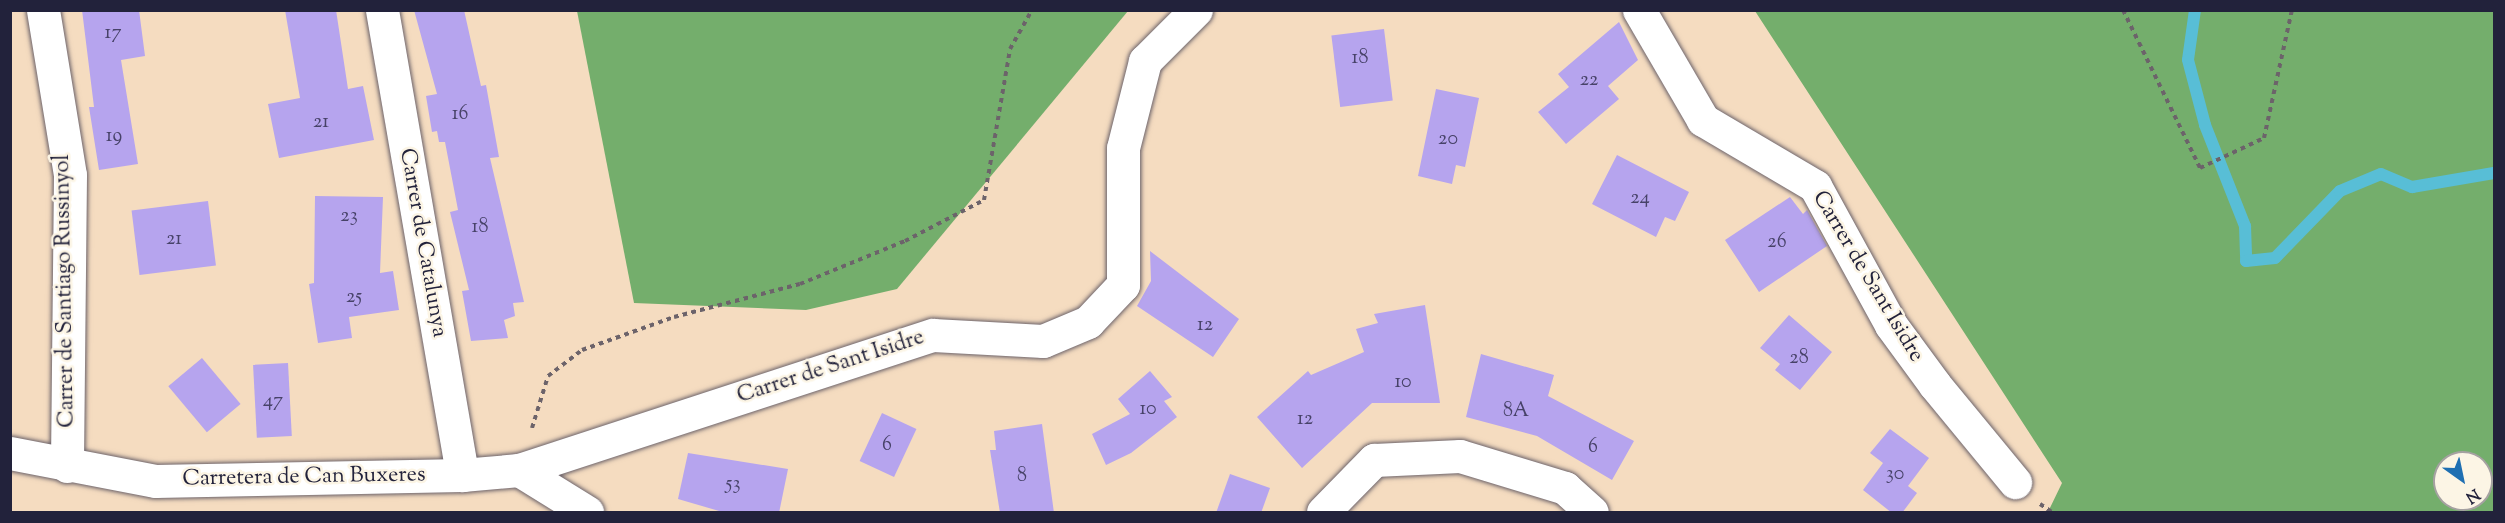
<!DOCTYPE html>
<html>
<head>
<meta charset="utf-8">
<style>
  body { margin:0 }
  #map { position:relative; width:2505px; height:523px; overflow:hidden; background:#f5dcc0; font-family:"Sorts Mill Goudy",serif }
  div>[style] { position:absolute }
  .forest>* { inset:0; background:#74ae6c }
  .stream>* { height:12px; margin:-6px; padding:0 6px; transform-origin:6px; border-radius:6px; background:#58bed6 }
  .building>* { inset:0; background:#b6a4ee; transform-origin:0 0 }
  .path>* { height:4px; margin-top:-2px; transform-origin:0; background:repeating-linear-gradient(90deg,#6c636a 0 4.5px,transparent 0 9px) }
  .roads { filter:drop-shadow(0 0 2px #6c636a) drop-shadow(0 0 2px #6c636a) }
  .street>* { height:33px; margin:-16.5px; padding:0 16.5px; transform-origin:16.5px; border-radius:16.5px; background:#fff }
  span { translate:-50% -50%; white-space:nowrap; text-align:center; line-height:1.15; -webkit-text-stroke:5px #fcf5e5; paint-order:stroke }
  .number-label { font-size:20px; color:#474268 }
  .number-label span { -webkit-text-stroke-width:0 }
  .street-label { font-size:22px; color:#22223b }
  .frame { position:absolute; inset:0; border:12px solid #22223b; pointer-events:none }
  .north { position:absolute; left:2433px; top:451px; width:60px; height:60px; box-sizing:border-box; background:#fcf5e5; border:2px solid #a5a1a1; border-radius:50%; rotate:147deg; font-size:16px; font-weight:700; line-height:24px; text-align:center; color:#22223b }
  .north::after { content:''; display:block; margin:auto; width:21px; height:27px; background:#1f6fb2; clip-path:polygon(50% 0,100% 100%,50% 72%,0 100%) }
</style>
</head>
<body>
<div id="map">
  <div class="forest">
    <div style="clip-path:polygon(577px 11px,577px 10px,1128px 11px,897px 289px,806px 310px,634px 303px)"></div>
    <div style="clip-path:polygon(evenodd,1755px 11px,2494px 11px,2494px 512px,2048px 512px,2062px 483px,1755px 11px,2445px 463px,2481px 463px,2481px 499px,2445px 499px,2445px 463px)"></div>
  </div>
  <div class="stream">
    <div style="left:2195px;top:10px;width:50px;rotate:98deg"></div>
    <div style="left:2188px;top:60px;width:67px;rotate:75.3deg"></div>
    <div style="left:2205px;top:125px;width:109px;rotate:68.4deg"></div>
    <div style="left:2245px;top:226px;width:35px;rotate:88deg"></div>
    <div style="left:2246px;top:261px;width:29px;rotate:-6deg"></div>
    <div style="left:2275px;top:258px;width:93px;rotate:-45.9deg"></div>
    <div style="left:2340px;top:191px;width:44px;rotate:-22.5deg"></div>
    <div style="left:2381px;top:174px;width:34px;rotate:23deg"></div>
    <div style="left:2412px;top:187px;width:83px;rotate:-9.7deg"></div>
  </div>
  <div class="building">
    <div style="clip-path:polygon(82px 10px,139px 10px,145px 56px,121px 60px,138px 164px,99px 170px,89px 107px,94px 107px)"></div>
    <div style="clip-path:polygon(285px 10px,336px 10px,348px 89px,363px 86px,374px 140px,279px 158px,268px 104px,300px 98px)"></div>
    <div style="clip-path:polygon(414px 10px,464px 10px,481px 86px,486px 85px,499px 157px,490px 158px,524px 302px,513px 303px,515px 316px,504px 320px,508px 338px,471px 341px,462px 291px,469px 290px,450px 212px,458px 210px,445px 142px,439px 142px,437px 131px,432px 132px,426px 96px,437px 94px)"></div>
    <div style="clip-path:polygon(1619px 22px,1638px 60px,1608px 86px,1619px 99px,1566px 144px,1538px 112px,1569px 87px,1558px 74px)"></div>
    <div style="left:1384px;top:29px;width:72px;height:53px;rotate:83deg"></div>
    <div style="clip-path:polygon(1436px 89px,1479px 98px,1465px 167px,1456px 165px,1452px 184px,1418px 176px)"></div>
    <div style="clip-path:polygon(1617px 155px,1689px 192px,1675px 221px,1665px 217px,1656px 237px,1592px 204px)"></div>
    <div style="clip-path:polygon(315px 196px,383px 197px,380px 273px,393px 271px,399px 310px,349px 317px,352px 338px,318px 343px,309px 284px,314px 283px)"></div>
    <div style="clip-path:polygon(1790px 197px,1803px 214px,1807px 210px,1827px 246px,1759px 292px,1725px 240px)"></div>
    <div style="left:208px;top:201px;width:65px;height:77px;rotate:83deg"></div>
    <div style="clip-path:polygon(1150px 251px,1239px 319px,1213px 357px,1137px 306px,1151px 281px)"></div>
    <div style="clip-path:polygon(1425px 305px,1440px 403px,1372px 403px,1302px 468px,1257px 417px,1308px 371px,1311px 375px,1364px 352px,1356px 329px,1378px 323px,1374px 314px)"></div>
    <div style="clip-path:polygon(1789px 315px,1832px 352px,1800px 390px,1775px 370px,1780px 364px,1760px 348px)"></div>
    <div style="clip-path:polygon(1481px 354px,1554px 375px,1548px 396px,1634px 441px,1612px 480px,1537px 436px,1466px 417px)"></div>
    <div style="left:202px;top:358px;width:60px;height:44px;rotate:50deg"></div>
    <div style="left:288px;top:363px;width:73px;height:35px;rotate:87deg"></div>
    <div style="clip-path:polygon(1150px 371px,1172px 397px,1164px 401px,1177px 417px,1131px 453px,1106px 465px,1092px 434px,1130px 414px,1118px 399px)"></div>
    <div style="left:882px;top:413px;width:38px;height:53px;rotate:25deg"></div>
    <div style="clip-path:polygon(1042px 424px,1054px 513px,1000px 513px,990px 450px,996px 450px,994px 431px)"></div>
    <div style="clip-path:polygon(1890px 429px,1929px 458px,1908px 486px,1917px 493px,1902px 513px,1892px 513px,1863px 490px,1883px 463px,1870px 453px)"></div>
    <div style="clip-path:polygon(688px 453px,788px 469px,779px 513px,726px 513px,678px 499px)"></div>
    <div style="clip-path:polygon(1230px 474px,1270px 488px,1261px 513px,1216px 513px)"></div>
  </div>
  <div class="path">
    <div style="left:2123px;top:10px;width:176px;rotate:64deg"></div>
    <div style="left:2200px;top:168px;width:71px;rotate:-25.1deg"></div>
    <div style="left:2264px;top:138px;width:131px;rotate:-77.7deg"></div>
    <div style="left:532px;top:428px;width:54px;rotate:-72.9deg"></div>
    <div style="left:548px;top:376px;width:43px;rotate:-37.4deg"></div>
    <div style="left:582px;top:350px;width:98px;rotate:-19.7deg"></div>
    <div style="left:674px;top:317px;width:130px;rotate:-14.7deg"></div>
    <div style="left:800px;top:284px;width:113px;rotate:-22.3deg"></div>
    <div style="left:905px;top:241px;width:89px;rotate:-27.4deg"></div>
    <div style="left:984px;top:200px;width:153px;rotate:-80.2deg"></div>
    <div style="left:1010px;top:49px;width:45px;rotate:-60.6deg"></div>
    <div style="left:2040px;top:504px;width:14px;rotate:34deg"></div>
  </div>
  <div class="roads">
    <div class="street">
      <div style="left:43px;top:10px;width:167px;rotate:80.7deg"></div>
      <div style="left:70px;top:175px;width:291px;rotate:90.6deg"></div>
      <div style="left:382px;top:10px;width:472px;rotate:80.2deg"></div>
      <div style="left:1639px;top:10px;width:127px;rotate:59.8deg"></div>
      <div style="left:1703px;top:120px;width:130px;rotate:30.5deg"></div>
      <div style="left:1815px;top:186px;width:158px;rotate:61.3deg"></div>
      <div style="left:1891px;top:325px;width:74px;rotate:53.7deg"></div>
      <div style="left:1935px;top:385px;width:126px;rotate:50.5deg"></div>
      <div style="left:10px;top:453px;width:148px;rotate:10.9deg"></div>
      <div style="left:155px;top:481px;width:307px;rotate:-1.1deg"></div>
      <div style="left:462px;top:475px;width:57px;rotate:-5deg"></div>
      <div style="left:519px;top:470px;width:435px;rotate:-18.1deg"></div>
      <div style="left:933px;top:335px;width:110px;rotate:3.1deg"></div>
      <div style="left:1043px;top:341px;width:49px;rotate:-22.9deg"></div>
      <div style="left:1088px;top:322px;width:51px;rotate:-46.6deg"></div>
      <div style="left:1123px;top:285px;width:137px;rotate:-90deg"></div>
      <div style="left:1123px;top:148px;width:90px;rotate:-75.8deg"></div>
      <div style="left:1145px;top:61px;width:72px;rotate:-45deg"></div>
      <div style="left:519px;top:470px;width:80px;rotate:31.7deg"></div>
      <div style="left:1323px;top:512px;width:73px;rotate:-45.6deg"></div>
      <div style="left:1374px;top:460px;width:86px;rotate:-2.7deg"></div>
      <div style="left:1460px;top:456px;width:110px;rotate:16.9deg"></div>
      <div style="left:1565px;top:488px;width:36px;rotate:42deg"></div>
    </div>
  </div>
  <div class="number-label">
    <span style="left:113px;top:33px">17</span>
    <span style="left:1360px;top:58px">18</span>
    <span style="left:1589px;top:80px">22</span>
    <span style="left:460px;top:114px">16</span>
    <span style="left:321px;top:122px">21</span>
    <span style="left:114px;top:136px">19</span>
    <span style="left:1448px;top:139px">20</span>
    <span style="left:1640px;top:198px">24</span>
    <span style="left:349px;top:216px">23</span>
    <span style="left:480px;top:227px">18</span>
    <span style="left:174px;top:239px">21</span>
    <span style="left:1777px;top:242px">26</span>
    <span style="left:354px;top:297px">25</span>
    <span style="left:1205px;top:325px">12</span>
    <span style="left:1799px;top:358px">28</span>
    <span style="left:1403px;top:382px">10</span>
    <span style="left:273px;top:401px">47</span>
    <span style="left:1148px;top:409px">10</span>
    <span style="left:1516px;top:411px">8A</span>
    <span style="left:1305px;top:419px">12</span>
    <span style="left:887px;top:445px">6</span>
    <span style="left:1593px;top:447px">6</span>
    <span style="left:1895px;top:474px">30</span>
    <span style="left:1022px;top:476px">8</span>
    <span style="left:733px;top:484px">53</span>
  </div>
  <div class="street-label">
    <span style="left:422px;top:243px;rotate:80deg">Carrer de Catalunya</span>
    <span style="left:1867px;top:277px;rotate:59deg">Carrer de Sant Isidre</span>
    <span style="left:66px;top:291px;rotate:-91deg">Carrer de Santiago Russinyol</span>
    <span style="left:831px;top:368px;rotate:-18deg">Carrer de Sant Isidre</span>
    <span style="left:304px;top:478px;rotate:-1deg">Carretera de Can Buxeres</span>
  </div>
  <div class="frame"></div>
  <div class="north">N</div>
</div>
</body>
</html>
